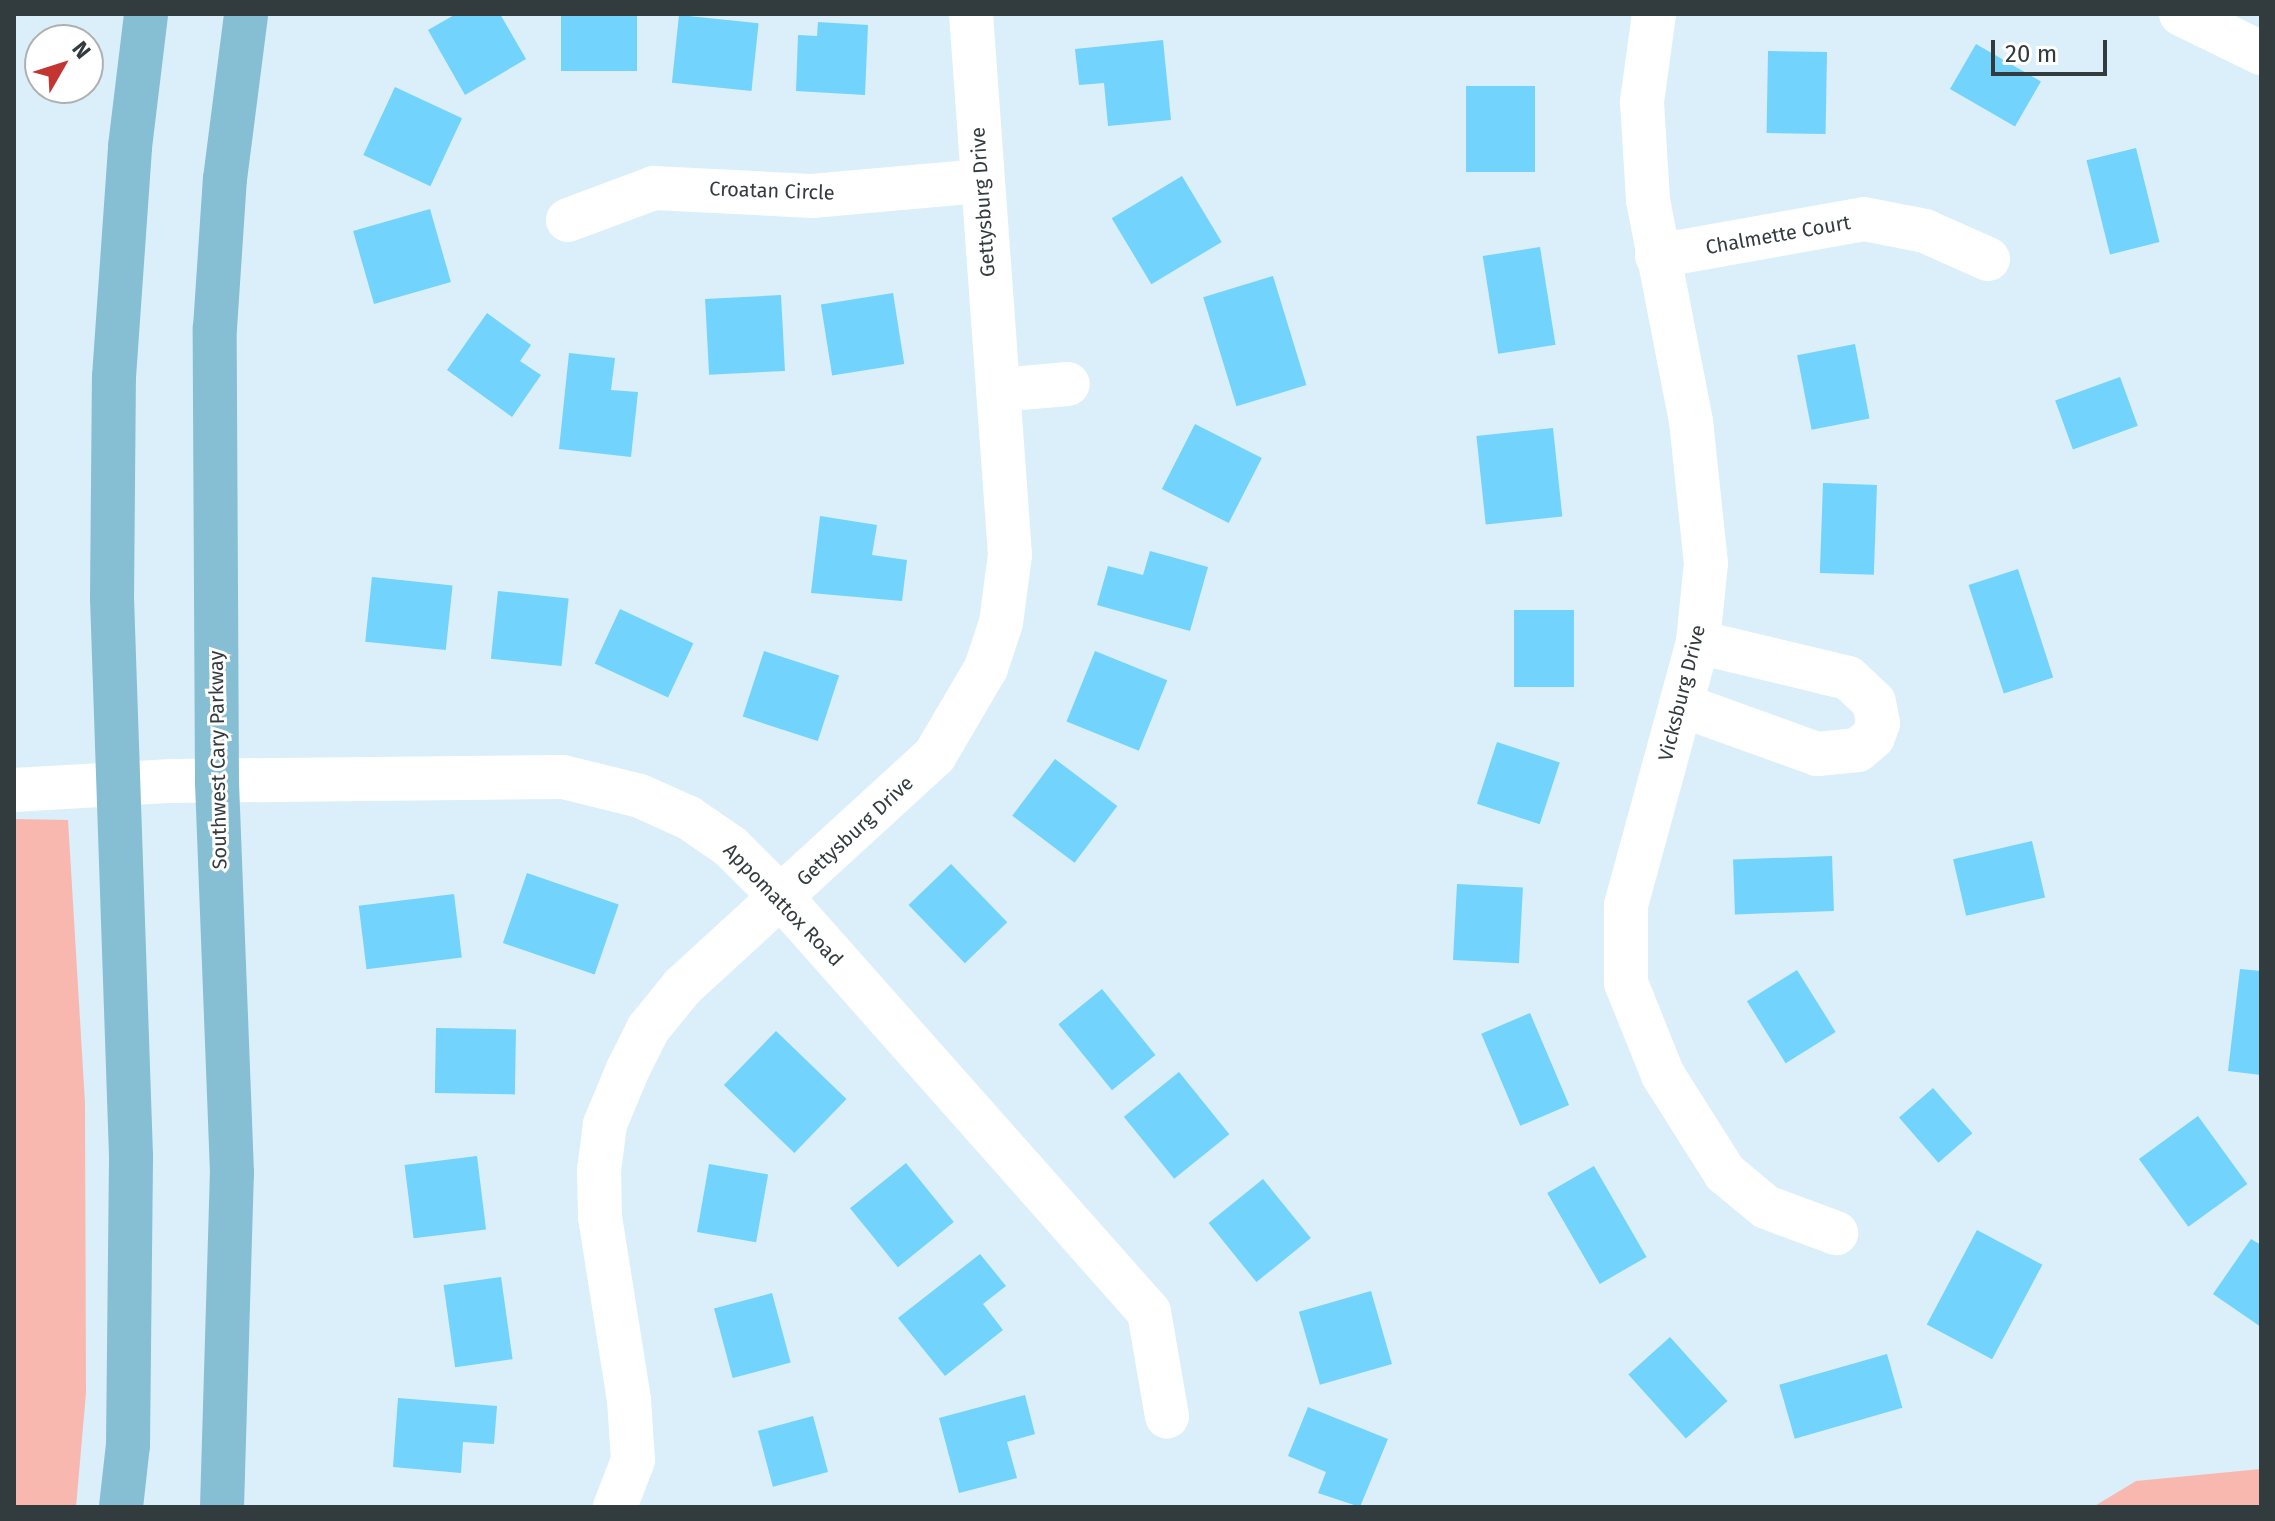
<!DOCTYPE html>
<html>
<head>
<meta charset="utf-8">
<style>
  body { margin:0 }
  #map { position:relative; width:2275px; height:1521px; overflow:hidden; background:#daeff9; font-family:"Fira Sans",sans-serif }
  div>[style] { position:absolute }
  .green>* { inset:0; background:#f8b8b0 }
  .building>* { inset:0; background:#72d3fc; transform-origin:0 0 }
  .minor>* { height:44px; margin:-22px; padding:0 22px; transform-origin:22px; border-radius:22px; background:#fff }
  .major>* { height:44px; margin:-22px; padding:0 22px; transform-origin:22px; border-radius:22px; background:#86bed4 }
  span { translate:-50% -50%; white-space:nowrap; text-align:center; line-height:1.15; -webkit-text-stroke:6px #fff; paint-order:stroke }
  .street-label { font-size:20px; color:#323b3e }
  .frame { position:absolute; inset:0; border:16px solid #323b3e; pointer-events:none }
  .north { position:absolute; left:24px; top:24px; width:80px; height:80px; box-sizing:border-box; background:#fff; border:2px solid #adb1b2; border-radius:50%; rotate:51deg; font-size:22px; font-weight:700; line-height:32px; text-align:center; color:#323b3e }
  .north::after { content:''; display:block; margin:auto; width:28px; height:36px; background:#c43532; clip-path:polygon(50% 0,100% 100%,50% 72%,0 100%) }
  .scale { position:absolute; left:1991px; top:40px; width:116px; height:36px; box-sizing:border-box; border:4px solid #323b3e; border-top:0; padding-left:10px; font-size:24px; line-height:28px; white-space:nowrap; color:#323b3e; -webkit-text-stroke:6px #fff; paint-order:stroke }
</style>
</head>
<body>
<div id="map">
  <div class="green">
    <div style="clip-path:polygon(14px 819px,68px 820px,85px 1103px,86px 1393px,76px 1507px,14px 1507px)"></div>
    <div style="clip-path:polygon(2261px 1469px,2261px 1507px,2093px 1507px,2136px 1481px)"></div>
  </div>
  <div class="building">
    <div style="clip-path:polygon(456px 14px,500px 14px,526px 59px,465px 95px,428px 30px)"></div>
    <div style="left:561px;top:14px;width:76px;height:57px"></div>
    <div style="left:679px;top:15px;width:80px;height:68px;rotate:6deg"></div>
    <div style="clip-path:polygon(818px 22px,868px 25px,865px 95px,796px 91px,798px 35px,817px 36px)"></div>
    <div style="clip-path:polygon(1163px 40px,1171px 120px,1108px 126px,1104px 83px,1079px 85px,1075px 49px)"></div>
    <div style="left:1976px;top:44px;width:75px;height:52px;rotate:30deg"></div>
    <div style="left:1768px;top:51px;width:59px;height:82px;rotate:1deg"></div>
    <div style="left:1535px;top:86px;width:86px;height:69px;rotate:90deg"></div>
    <div style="left:395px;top:87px;width:74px;height:75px;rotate:25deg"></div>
    <div style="left:2136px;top:148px;width:97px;height:51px;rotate:76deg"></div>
    <div style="left:1182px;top:176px;width:77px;height:82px;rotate:59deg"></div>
    <div style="left:430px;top:209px;width:76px;height:80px;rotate:74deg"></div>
    <div style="left:1540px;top:247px;width:99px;height:58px;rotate:81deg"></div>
    <div style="left:1273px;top:276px;width:114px;height:73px;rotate:73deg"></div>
    <div style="left:893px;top:293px;width:72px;height:73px;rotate:81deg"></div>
    <div style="left:781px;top:295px;width:76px;height:76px;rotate:87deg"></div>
    <div style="clip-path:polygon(487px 313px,531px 345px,520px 361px,541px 375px,512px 417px,447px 370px)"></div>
    <div style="left:1855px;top:344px;width:76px;height:59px;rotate:79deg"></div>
    <div style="clip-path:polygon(569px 353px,615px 358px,611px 390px,638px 392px,631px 457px,559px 449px)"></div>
    <div style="left:2120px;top:377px;width:52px;height:69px;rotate:70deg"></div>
    <div style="left:1195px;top:424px;width:75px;height:73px;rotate:27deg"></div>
    <div style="left:1553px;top:428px;width:89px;height:77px;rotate:84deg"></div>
    <div style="left:1823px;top:483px;width:54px;height:90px;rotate:2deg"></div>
    <div style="clip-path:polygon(820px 516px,877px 525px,872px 555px,907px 560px,902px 601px,811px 593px)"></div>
    <div style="clip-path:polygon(1150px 551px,1208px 567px,1190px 631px,1097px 605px,1108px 566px,1143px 575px)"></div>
    <div style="left:2018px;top:569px;width:114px;height:52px;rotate:72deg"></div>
    <div style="left:372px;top:577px;width:81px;height:65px;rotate:6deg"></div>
    <div style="left:498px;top:591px;width:71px;height:68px;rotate:6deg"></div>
    <div style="left:620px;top:609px;width:81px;height:60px;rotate:25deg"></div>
    <div style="left:1514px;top:610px;width:60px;height:77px"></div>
    <div style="left:764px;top:651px;width:79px;height:69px;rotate:18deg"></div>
    <div style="left:1095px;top:651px;width:78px;height:76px;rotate:22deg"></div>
    <div style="left:1497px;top:742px;width:66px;height:65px;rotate:18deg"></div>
    <div style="left:1055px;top:759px;width:78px;height:71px;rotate:37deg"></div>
    <div style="left:2032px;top:841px;width:58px;height:81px;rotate:77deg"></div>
    <div style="left:1832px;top:856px;width:55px;height:99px;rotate:88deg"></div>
    <div style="left:951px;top:864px;width:81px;height:59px;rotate:46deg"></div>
    <div style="left:527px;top:873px;width:97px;height:74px;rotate:19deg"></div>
    <div style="left:1457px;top:884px;width:66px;height:76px;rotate:3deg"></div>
    <div style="left:454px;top:894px;width:64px;height:96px;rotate:83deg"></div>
    <div style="clip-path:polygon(2240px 969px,2261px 971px,2261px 1075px,2228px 1071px)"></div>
    <div style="left:1797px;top:970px;width:73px;height:59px;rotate:58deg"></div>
    <div style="left:1102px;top:989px;width:85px;height:56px;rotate:51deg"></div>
    <div style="left:1530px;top:1013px;width:100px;height:53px;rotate:67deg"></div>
    <div style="left:436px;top:1028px;width:80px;height:65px;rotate:1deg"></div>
    <div style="left:776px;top:1031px;width:98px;height:75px;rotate:44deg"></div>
    <div style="left:1179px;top:1072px;width:80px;height:71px;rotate:51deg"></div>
    <div style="left:1933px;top:1088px;width:60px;height:45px;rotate:49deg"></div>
    <div style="left:2198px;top:1116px;width:84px;height:73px;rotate:54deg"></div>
    <div style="left:477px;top:1156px;width:74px;height:73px;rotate:83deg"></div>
    <div style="left:906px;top:1163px;width:76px;height:72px;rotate:51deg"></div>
    <div style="left:709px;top:1164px;width:60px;height:69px;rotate:10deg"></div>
    <div style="left:1594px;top:1166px;width:105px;height:54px;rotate:60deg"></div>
    <div style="left:1263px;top:1179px;width:76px;height:70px;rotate:51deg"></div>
    <div style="left:1977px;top:1230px;width:74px;height:107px;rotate:28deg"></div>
    <div style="clip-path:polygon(2251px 1239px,2261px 1245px,2261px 1327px,2213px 1294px)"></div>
    <div style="clip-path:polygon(980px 1254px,1006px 1286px,983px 1304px,1003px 1330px,945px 1376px,898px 1318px)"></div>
    <div style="left:501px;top:1277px;width:83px;height:58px;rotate:82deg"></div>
    <div style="left:1371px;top:1291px;width:76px;height:75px;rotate:74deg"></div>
    <div style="left:772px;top:1293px;width:72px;height:60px;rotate:75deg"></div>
    <div style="left:1670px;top:1337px;width:86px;height:56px;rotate:48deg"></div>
    <div style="left:1887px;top:1354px;width:56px;height:112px;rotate:74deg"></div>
    <div style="clip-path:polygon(1025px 1395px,1035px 1434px,1007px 1442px,1017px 1478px,959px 1493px,939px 1418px)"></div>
    <div style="clip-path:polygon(398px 1398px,497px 1406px,494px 1444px,463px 1442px,461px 1473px,393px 1467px)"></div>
    <div style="clip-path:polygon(1308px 1407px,1388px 1439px,1360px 1507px,1318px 1493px,1326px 1472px,1288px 1456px)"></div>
    <div style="left:813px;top:1416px;width:58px;height:57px;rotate:75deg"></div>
  </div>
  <div class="minor">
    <div style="left:1654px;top:14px;width:89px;rotate:97.8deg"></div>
    <div style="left:1642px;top:102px;width:98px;rotate:86.5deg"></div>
    <div style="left:1648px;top:200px;width:225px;rotate:79deg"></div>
    <div style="left:1691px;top:421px;width:143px;rotate:84deg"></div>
    <div style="left:1706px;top:563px;width:79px;rotate:95.8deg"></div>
    <div style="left:1698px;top:642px;width:273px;rotate:105.3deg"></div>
    <div style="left:1626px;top:905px;width:78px;rotate:90deg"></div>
    <div style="left:1626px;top:983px;width:99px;rotate:68.1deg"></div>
    <div style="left:1663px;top:1075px;width:116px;rotate:57.7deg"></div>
    <div style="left:1725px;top:1173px;width:53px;rotate:39.7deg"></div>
    <div style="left:1766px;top:1207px;width:75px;rotate:20.4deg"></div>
    <div style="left:2181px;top:14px;width:89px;rotate:26deg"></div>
    <div style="left:568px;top:220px;width:92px;rotate:-20.4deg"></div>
    <div style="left:654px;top:188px;width:158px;rotate:2.9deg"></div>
    <div style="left:812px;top:196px;width:170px;rotate:-5.1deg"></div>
    <div style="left:1657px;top:256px;width:210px;rotate:-10.1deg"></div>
    <div style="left:1864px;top:219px;width:62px;rotate:11.1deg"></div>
    <div style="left:1925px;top:231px;width:69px;rotate:24deg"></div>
    <div style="left:998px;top:390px;width:70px;rotate:-4.9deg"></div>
    <div style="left:1681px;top:705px;width:145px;rotate:19.8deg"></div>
    <div style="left:1817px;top:754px;width:41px;rotate:-5.6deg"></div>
    <div style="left:1858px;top:750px;width:20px;rotate:-41deg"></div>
    <div style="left:1873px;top:737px;width:15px;rotate:-70deg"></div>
    <div style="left:1878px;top:723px;width:21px;rotate:-101deg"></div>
    <div style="left:1874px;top:702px;width:35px;rotate:-137deg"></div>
    <div style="left:1848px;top:678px;width:154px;rotate:-166.5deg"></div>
    <div style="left:14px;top:790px;width:158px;rotate:-3.3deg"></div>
    <div style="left:172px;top:781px;width:391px;rotate:-0.6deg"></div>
    <div style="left:563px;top:777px;width:79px;rotate:13.9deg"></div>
    <div style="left:640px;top:796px;width:54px;rotate:24.2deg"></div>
    <div style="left:689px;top:818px;width:51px;rotate:34.6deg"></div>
    <div style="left:731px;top:847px;width:72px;rotate:45deg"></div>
    <div style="left:782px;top:898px;width:553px;rotate:48.44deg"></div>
    <div style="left:1149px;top:1312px;width:106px;rotate:80.2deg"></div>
    <div style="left:615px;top:1507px;width:50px;rotate:-69deg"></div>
    <div style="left:633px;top:1460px;width:60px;rotate:-93.8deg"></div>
    <div style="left:629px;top:1400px;width:185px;rotate:-99deg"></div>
    <div style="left:600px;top:1217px;width:46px;rotate:-91.2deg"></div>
    <div style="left:599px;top:1171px;width:47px;rotate:-82.7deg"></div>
    <div style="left:605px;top:1124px;width:60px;rotate:-67.3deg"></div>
    <div style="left:628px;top:1069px;width:45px;rotate:-63.4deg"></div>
    <div style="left:648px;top:1029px;width:54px;rotate:-51deg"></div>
    <div style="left:682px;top:987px;width:343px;rotate:-42.5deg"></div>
    <div style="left:935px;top:755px;width:101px;rotate:-59.6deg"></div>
    <div style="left:986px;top:668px;width:47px;rotate:-71.6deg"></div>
    <div style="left:1001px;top:623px;width:69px;rotate:-82.5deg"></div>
    <div style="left:1010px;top:555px;width:542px;rotate:-94.12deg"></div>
  </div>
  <div class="major">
    <div style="left:121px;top:1507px;width:62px;rotate:-83.6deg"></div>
    <div style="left:128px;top:1445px;width:289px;rotate:-89.4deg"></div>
    <div style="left:131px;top:1156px;width:557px;rotate:-91.95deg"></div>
    <div style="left:112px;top:599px;width:222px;rotate:-89.5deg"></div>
    <div style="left:114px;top:377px;width:231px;rotate:-86deg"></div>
    <div style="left:130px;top:147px;width:134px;rotate:-83.1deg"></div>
    <div style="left:222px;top:1507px;width:334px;rotate:-88.3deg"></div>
    <div style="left:232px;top:1173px;width:390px;rotate:-92.2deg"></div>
    <div style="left:217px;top:783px;width:455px;rotate:-90.3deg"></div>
    <div style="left:215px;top:328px;width:149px;rotate:-86.2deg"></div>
    <div style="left:225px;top:179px;width:166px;rotate:-82.7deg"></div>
  </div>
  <div class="street-label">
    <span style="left:772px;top:191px;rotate:2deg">Croatan Circle</span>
    <span style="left:983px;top:202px;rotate:-94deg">Gettysburg Drive</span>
    <span style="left:1778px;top:235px;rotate:-10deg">Chalmette Court</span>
    <span style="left:1682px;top:693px;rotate:-76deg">Vicksburg Drive</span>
    <span style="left:218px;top:760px;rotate:-91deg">Southwest Cary Parkway</span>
    <span style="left:855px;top:831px;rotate:-43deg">Gettysburg Drive</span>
    <span style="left:783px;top:905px;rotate:46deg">Appomattox Road</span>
  </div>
  <div class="frame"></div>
  <div class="north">N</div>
  <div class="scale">20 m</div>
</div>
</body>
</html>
